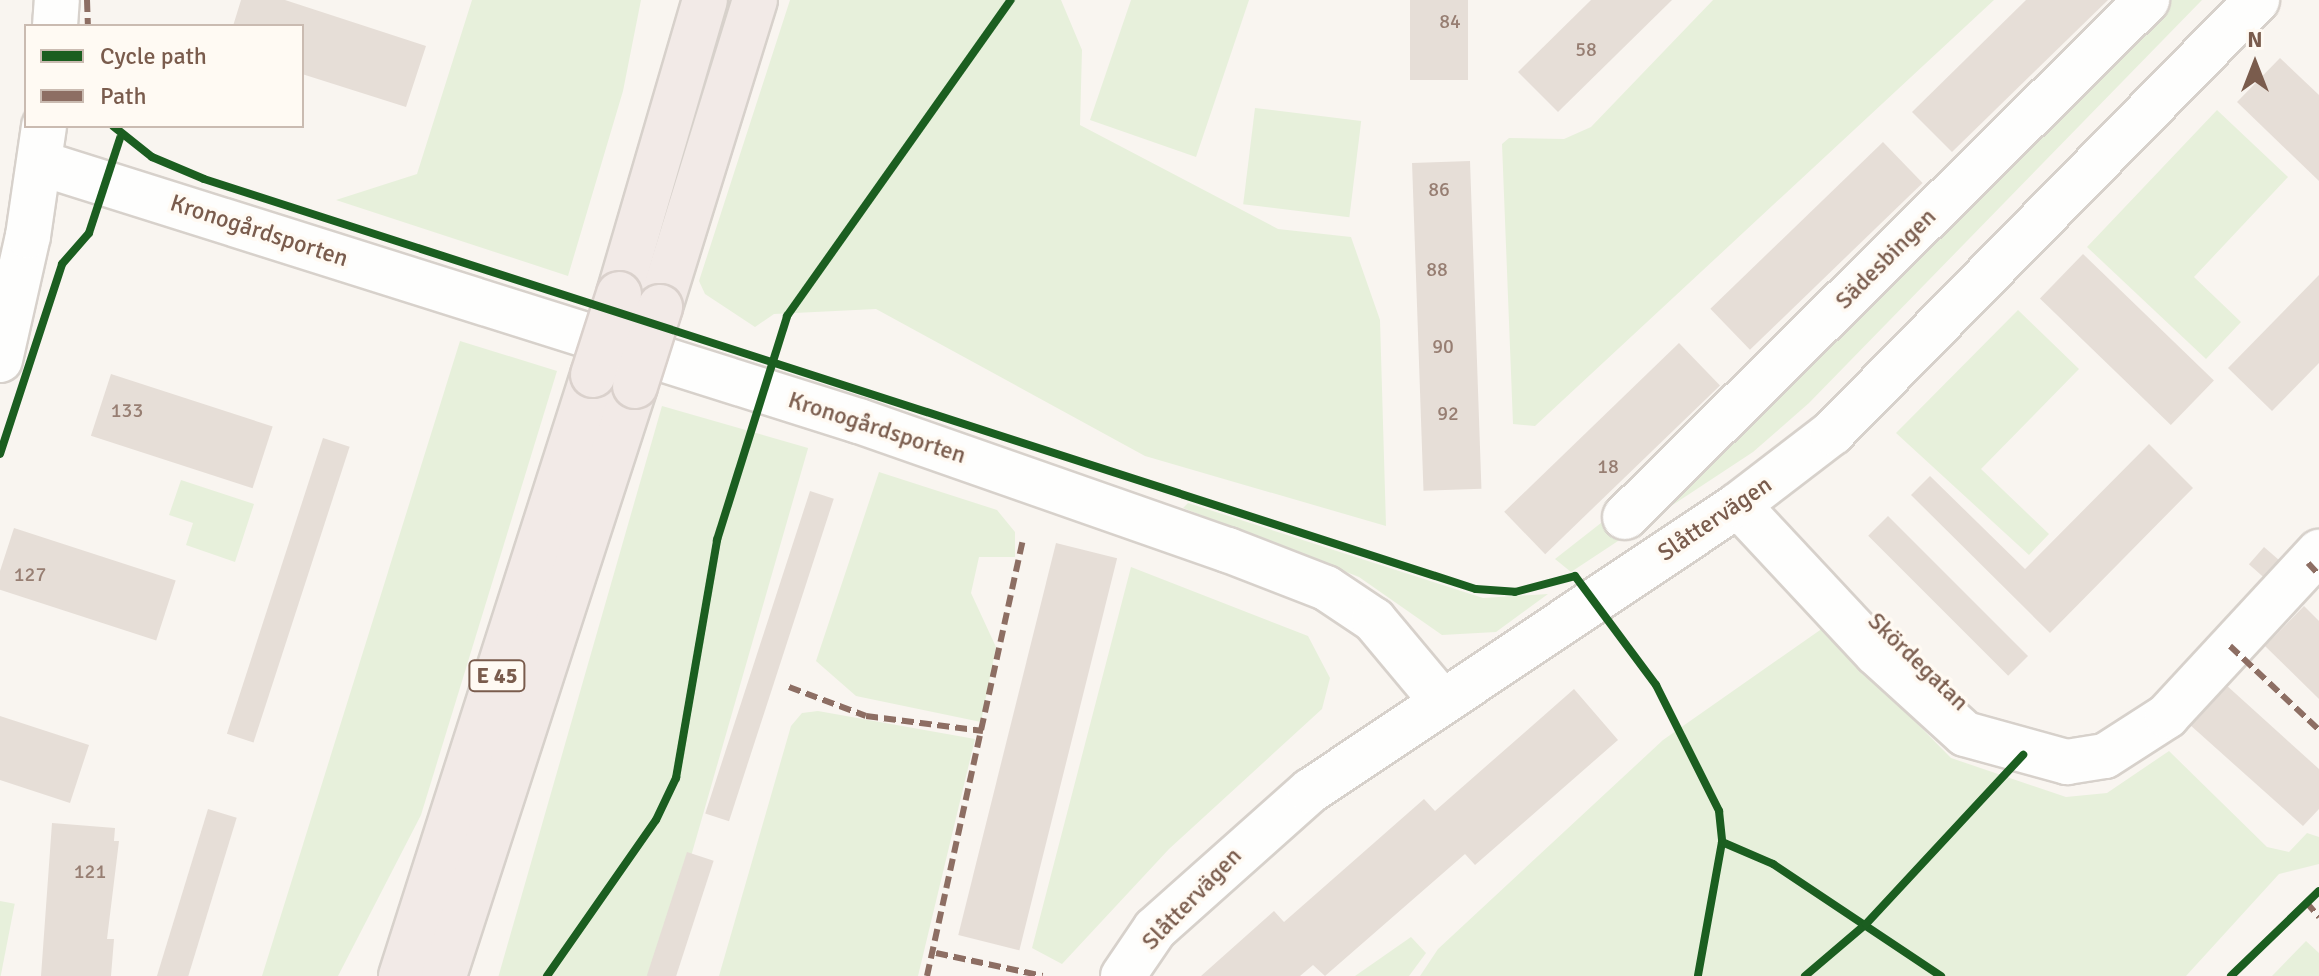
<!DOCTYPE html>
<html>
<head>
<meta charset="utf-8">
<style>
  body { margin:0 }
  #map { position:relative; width:2319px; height:976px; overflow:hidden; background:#f9f5f0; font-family:Signika,sans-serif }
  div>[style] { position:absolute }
  .green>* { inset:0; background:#e7f0db; transform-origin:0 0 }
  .building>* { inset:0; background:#e6ded7; transform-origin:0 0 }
  .roads { filter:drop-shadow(2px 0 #d7d1cb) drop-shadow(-2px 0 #d7d1cb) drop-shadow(0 2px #d7d1cb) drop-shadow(0 -2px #d7d1cb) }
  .minor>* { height:44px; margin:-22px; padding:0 22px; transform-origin:22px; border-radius:22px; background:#fefefd }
  .highway>* { height:44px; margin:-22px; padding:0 22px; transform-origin:22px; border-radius:22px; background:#f2eae7 }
  .bridges { filter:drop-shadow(2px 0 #dad1cc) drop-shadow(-2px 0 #dad1cc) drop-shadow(0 2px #dad1cc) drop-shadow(0 -2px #dad1cc) }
  .highway-bridge>* { height:44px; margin:-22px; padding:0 22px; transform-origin:22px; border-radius:22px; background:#f2eae7 }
  .quiet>* { height:6px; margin-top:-3px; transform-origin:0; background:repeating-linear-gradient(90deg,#8d6e63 0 12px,transparent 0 18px) }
  .cycleway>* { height:8px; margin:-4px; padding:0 4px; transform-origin:4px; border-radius:4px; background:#1b5e20 }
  span { translate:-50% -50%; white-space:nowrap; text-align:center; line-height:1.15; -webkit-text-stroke:7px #fffaf3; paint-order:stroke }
  .number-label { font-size:20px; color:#977e72 }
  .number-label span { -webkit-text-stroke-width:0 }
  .shield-label span { padding:2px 6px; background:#fffaf3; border:2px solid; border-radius:6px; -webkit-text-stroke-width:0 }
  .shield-label { font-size:22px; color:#7a5c4d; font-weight:700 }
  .street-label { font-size:24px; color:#7a5c4d }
  .legend { position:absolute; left:24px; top:24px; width:280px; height:104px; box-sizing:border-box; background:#fffaf3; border:2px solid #cabbb1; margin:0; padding:10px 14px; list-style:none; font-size:24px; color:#7a5c4d }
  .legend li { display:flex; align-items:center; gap:16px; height:40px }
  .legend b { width:40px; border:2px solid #cabbb1 }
  .north { position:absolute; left:2215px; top:24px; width:80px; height:80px; -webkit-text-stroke:6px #fffaf3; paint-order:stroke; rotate:0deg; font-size:22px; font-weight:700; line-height:32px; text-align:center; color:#7a5c4d }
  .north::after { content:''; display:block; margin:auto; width:28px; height:36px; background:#7a5c4d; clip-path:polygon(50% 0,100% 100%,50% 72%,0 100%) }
</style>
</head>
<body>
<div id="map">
  <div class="green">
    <div style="clip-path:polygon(472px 0,641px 0,623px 91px,568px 276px,336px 200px,417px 174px)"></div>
    <div style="clip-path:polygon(790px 0,1061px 0,1082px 50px,1080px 125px,1278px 229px,1351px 237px,1380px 320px,1386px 526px,1145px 456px,876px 309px,774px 314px,755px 327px,705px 294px,699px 281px)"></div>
    <div style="clip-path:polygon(1131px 0,1249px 0,1196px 157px,1090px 120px)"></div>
    <div style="clip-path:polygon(1713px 0,1994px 0,1535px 426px,1513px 424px,1502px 144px,1509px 138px,1564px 139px,1591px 127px)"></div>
    <div style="clip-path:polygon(2164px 0,2202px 0,1809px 403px,1753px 452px,1571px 572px,1555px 559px,1753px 404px)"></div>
    <div style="left:1255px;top:108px;width:107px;height:97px;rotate:7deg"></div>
    <div style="clip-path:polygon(2217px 110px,2288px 177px,2194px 277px,2241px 322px,2206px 359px,2087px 247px)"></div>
    <div style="clip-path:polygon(2018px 310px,2079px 369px,1981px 469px,2049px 534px,2029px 555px,1896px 433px)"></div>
    <div style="clip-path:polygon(460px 341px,557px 371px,421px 815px,338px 976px,262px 976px)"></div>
    <div style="left:662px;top:406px;width:152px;height:597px;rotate:16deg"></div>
    <div style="clip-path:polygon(879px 472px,997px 510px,1015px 532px,1015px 557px,979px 557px,971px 593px,996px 647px,981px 722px,856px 696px,816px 661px)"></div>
    <div style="clip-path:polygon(181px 480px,254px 504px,235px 562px,186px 545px,193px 523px,169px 515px)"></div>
    <div style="clip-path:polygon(1188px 503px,1483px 598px,1548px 594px,1496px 632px,1442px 635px,1359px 577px,1183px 508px)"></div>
    <div style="clip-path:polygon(1131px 567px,1308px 636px,1330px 678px,1322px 709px,1169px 849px,1062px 964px,1032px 948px)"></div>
    <div style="clip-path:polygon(1823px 628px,1951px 758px,2066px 797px,2107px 793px,2169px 751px,2267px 847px,2289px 852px,2307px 833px,2319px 837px,2319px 864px,2279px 874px,2186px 976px,1420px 976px,1438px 949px,1663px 740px)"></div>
    <div style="clip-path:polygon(818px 711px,975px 739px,918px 976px,719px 976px,791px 726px,802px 713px)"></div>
    <div style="left:0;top:901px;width:15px;height:75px;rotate:11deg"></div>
    <div style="clip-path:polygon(1411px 937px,1426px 953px,1409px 976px,1355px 976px)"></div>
    <div style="clip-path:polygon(2306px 941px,2319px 953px,2319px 976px,2272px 976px)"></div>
  </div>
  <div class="building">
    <div style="clip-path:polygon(241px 0,285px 0,426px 46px,406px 107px,302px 74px,302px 26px,233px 26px)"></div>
    <div style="left:1410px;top:0;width:58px;height:80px"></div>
    <div style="clip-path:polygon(1591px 0,1672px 0,1558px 112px,1518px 72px)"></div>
    <div style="clip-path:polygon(2026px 0,2108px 0,1952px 152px,1912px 112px)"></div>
    <div style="clip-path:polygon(2280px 58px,2319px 95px,2319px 181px,2237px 102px)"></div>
    <div style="left:1883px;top:142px;width:57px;height:240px;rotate:46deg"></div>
    <div style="left:1470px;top:161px;width:328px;height:58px;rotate:88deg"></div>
    <div style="left:2083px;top:254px;width:182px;height:62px;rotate:44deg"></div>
    <div style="clip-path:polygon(2319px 275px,2319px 363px,2272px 411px,2228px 368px)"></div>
    <div style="left:1679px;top:343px;width:59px;height:243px;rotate:46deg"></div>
    <div style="left:111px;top:374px;width:170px;height:65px;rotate:18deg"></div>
    <div style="left:323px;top:438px;width:28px;height:311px;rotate:18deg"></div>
    <div style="clip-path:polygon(2149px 444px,2193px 488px,2050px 633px,1911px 495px,1930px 476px,2025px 569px)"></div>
    <div style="left:810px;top:491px;width:25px;height:339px;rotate:18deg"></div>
    <div style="left:1888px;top:516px;width:198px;height:28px;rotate:45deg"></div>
    <div style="left:14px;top:528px;width:170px;height:63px;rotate:18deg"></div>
    <div style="left:1056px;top:543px;width:63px;height:404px;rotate:14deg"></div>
    <div style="left:2264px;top:547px;width:21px;height:23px;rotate:41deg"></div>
    <div style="clip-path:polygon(2304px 606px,2319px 621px,2319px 699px,2265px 646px)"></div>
    <div style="clip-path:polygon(2225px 684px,2319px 769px,2319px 809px,2303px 826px,2189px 724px)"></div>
    <div style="clip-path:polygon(1574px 689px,1618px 740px,1475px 865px,1465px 854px,1325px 976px,1313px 965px,1300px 976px,1201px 976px,1274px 911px,1284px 922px,1424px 799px,1435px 811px)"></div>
    <div style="clip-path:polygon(0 716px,89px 745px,70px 803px,0 780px)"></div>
    <div style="left:208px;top:809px;width:30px;height:176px;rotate:17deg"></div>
    <div style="clip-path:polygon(52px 823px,115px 828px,114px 841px,119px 841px,107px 939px,114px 939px,111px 976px,41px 976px)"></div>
    <div style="left:687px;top:852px;width:28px;height:130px;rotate:18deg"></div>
  </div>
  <div class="roads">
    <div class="minor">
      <div style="left:55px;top:26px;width:26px;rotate:-86deg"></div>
      <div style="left:40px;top:163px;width:859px;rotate:17.49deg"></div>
      <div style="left:859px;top:421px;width:391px;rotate:19.3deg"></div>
      <div style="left:1228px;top:550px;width:105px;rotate:21.2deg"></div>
      <div style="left:1326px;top:588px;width:58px;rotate:33.7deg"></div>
      <div style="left:1374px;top:620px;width:103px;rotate:50.1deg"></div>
      <div style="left:0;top:360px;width:127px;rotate:-77.3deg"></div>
      <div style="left:28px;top:236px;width:111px;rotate:-81.7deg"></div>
      <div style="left:1738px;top:505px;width:202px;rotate:47deg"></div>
      <div style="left:1876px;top:653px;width:120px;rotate:42.3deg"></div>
      <div style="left:1965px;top:734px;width:106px;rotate:15.4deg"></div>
      <div style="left:2067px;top:762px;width:38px;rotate:-9deg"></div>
      <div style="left:2105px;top:756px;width:74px;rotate:-32.8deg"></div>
      <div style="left:2167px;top:716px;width:224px;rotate:-47.2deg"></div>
      <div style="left:1625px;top:517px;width:735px;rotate:-44.72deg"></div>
      <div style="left:1123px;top:976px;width:57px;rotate:-55.8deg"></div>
      <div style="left:1155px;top:929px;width:208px;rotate:-41.7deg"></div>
      <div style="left:1310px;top:791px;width:515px;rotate:-33.75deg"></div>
      <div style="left:1738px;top:505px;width:118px;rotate:-37.5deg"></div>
      <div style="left:1832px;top:433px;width:607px;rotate:-45.53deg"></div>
    </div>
    <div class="highway">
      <div style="left:619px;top:294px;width:306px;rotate:-73.7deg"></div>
      <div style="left:660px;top:307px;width:321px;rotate:-72.8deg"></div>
      <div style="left:401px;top:976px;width:631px;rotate:-72.28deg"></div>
      <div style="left:444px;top:976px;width:620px;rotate:-72.06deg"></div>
    </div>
  </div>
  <div class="bridges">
    <div class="highway-bridge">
      <div style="left:593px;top:375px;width:85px;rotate:-72.2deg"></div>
      <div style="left:635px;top:386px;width:83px;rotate:-72.4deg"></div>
    </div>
  </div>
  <div class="quiet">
    <div style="left:87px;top:0;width:26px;rotate:88deg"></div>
    <div style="left:2308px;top:563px;width:16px;rotate:47deg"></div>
    <div style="left:2230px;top:646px;width:122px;rotate:43.3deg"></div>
    <div style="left:789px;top:687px;width:82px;rotate:20.6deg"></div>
    <div style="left:866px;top:716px;width:118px;rotate:7.3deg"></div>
    <div style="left:2306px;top:902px;width:20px;rotate:49deg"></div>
    <div style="left:936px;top:953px;width:109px;rotate:12.1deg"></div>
    <div style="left:927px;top:976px;width:447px;rotate:-77.6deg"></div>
  </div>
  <div class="cycleway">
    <div style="left:113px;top:126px;width:50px;rotate:38.5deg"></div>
    <div style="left:152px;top:157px;width:56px;rotate:22.9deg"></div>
    <div style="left:204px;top:179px;width:1336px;rotate:17.87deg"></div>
    <div style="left:1476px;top:589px;width:39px;rotate:4deg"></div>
    <div style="left:1515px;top:592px;width:62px;rotate:-14.9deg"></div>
    <div style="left:1575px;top:576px;width:136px;rotate:53.4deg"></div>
    <div style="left:1656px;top:685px;width:141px;rotate:63.4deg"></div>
    <div style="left:1719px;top:811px;width:31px;rotate:84deg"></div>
    <div style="left:1722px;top:842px;width:136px;rotate:100.2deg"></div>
    <div style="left:0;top:454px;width:200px;rotate:-71.9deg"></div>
    <div style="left:62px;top:264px;width:41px;rotate:-48.9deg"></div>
    <div style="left:89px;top:233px;width:100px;rotate:-71.9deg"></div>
    <div style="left:1722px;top:842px;width:56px;rotate:23.3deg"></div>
    <div style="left:1773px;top:864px;width:202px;rotate:33.7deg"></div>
    <div style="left:547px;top:976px;width:190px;rotate:-55.1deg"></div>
    <div style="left:656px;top:820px;width:47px;rotate:-64.5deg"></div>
    <div style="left:676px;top:778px;width:242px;rotate:-80.2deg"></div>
    <div style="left:717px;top:540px;width:235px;rotate:-72.6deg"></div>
    <div style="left:787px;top:316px;width:387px;rotate:-54.7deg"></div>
    <div style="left:1805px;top:976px;width:80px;rotate:-40.4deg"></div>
    <div style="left:1866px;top:924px;width:231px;rotate:-47.1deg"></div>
    <div style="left:2231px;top:976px;width:122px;rotate:-44deg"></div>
  </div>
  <div class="number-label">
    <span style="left:1450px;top:21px">84</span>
    <span style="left:1586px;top:49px">58</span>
    <span style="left:1439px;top:189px">86</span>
    <span style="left:1437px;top:269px">88</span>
    <span style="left:1443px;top:346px">90</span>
    <span style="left:127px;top:410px">133</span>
    <span style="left:1448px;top:413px">92</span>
    <span style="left:1608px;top:466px">18</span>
    <span style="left:30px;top:574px">127</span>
    <span style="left:90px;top:871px">121</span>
  </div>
  <div class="shield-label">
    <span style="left:497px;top:676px">E 45</span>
  </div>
  <div class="street-label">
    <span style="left:259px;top:231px;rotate:18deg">Kronogårdsporten</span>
    <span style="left:1886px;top:259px;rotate:-45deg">Sädesbingen</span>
    <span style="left:877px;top:428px;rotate:18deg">Kronogårdsporten</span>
    <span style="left:1715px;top:519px;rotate:-34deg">Slåttervägen</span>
    <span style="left:1918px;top:662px;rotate:44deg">Skördegatan</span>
    <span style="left:1192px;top:899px;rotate:-46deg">Slåttervägen</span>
  </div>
  <ul class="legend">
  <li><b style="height:10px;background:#1b5e20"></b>Cycle path</li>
  <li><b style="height:10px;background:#8d6e63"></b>Path</li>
  </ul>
  <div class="north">N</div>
</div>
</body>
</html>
